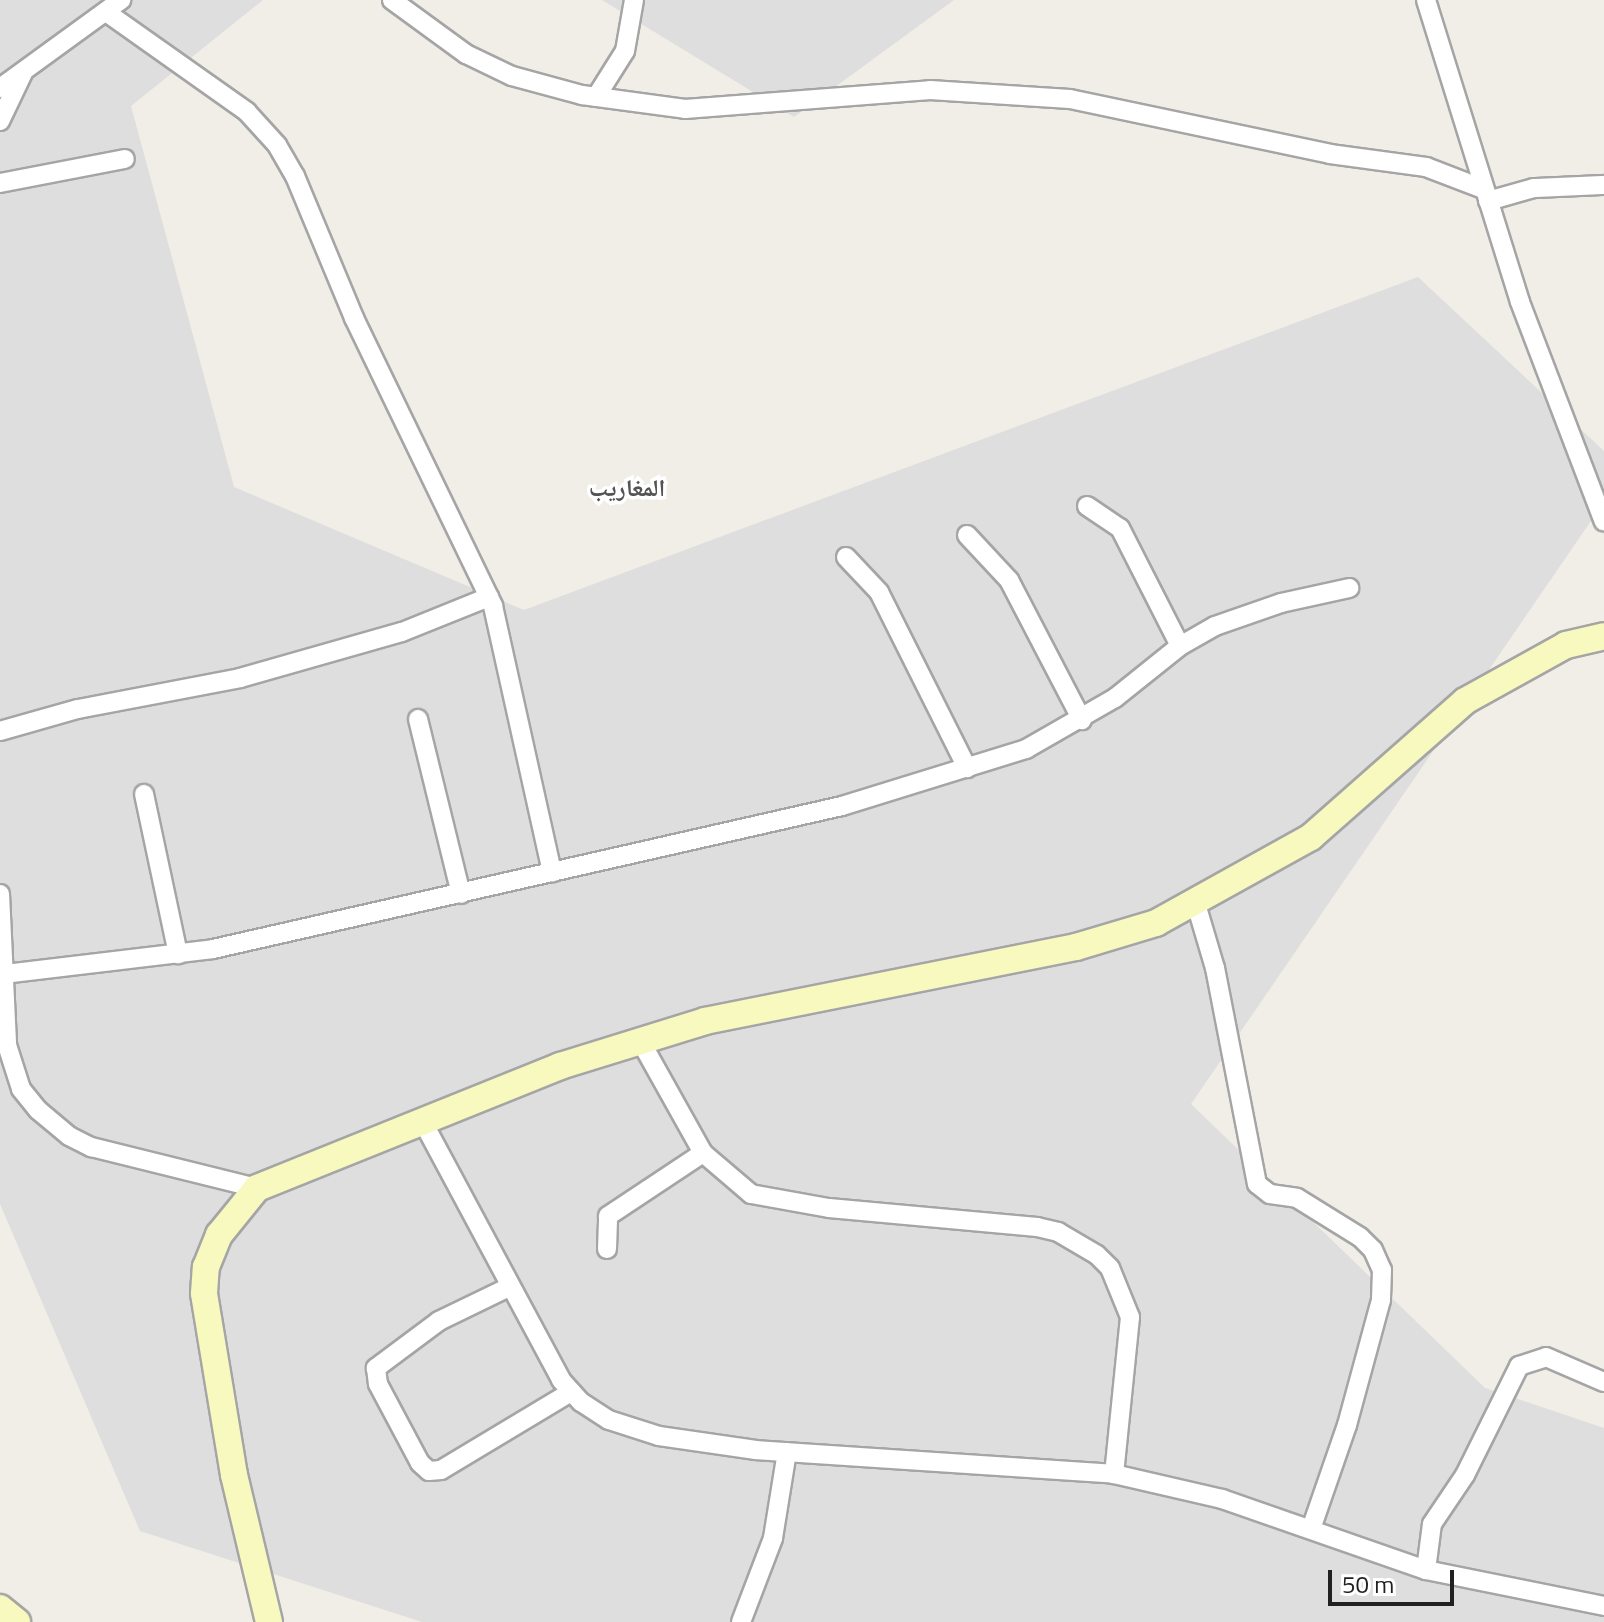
<!DOCTYPE html>
<html>
<head>
<meta charset="utf-8">
<style>
  body { margin:0 }
  #map { position:relative; width:1604px; height:1622px; overflow:hidden; background:#f1ede7; font-family:"Titillium Web","Noto Naskh Arabic",sans-serif }
  div>[style] { position:absolute }
  .residential>* { inset:0; background:#dfdede }
  .roads { filter:drop-shadow(2px 0 #a5a5a5) drop-shadow(-2px 0 #a5a5a5) drop-shadow(0 2px #a5a5a5) drop-shadow(0 -2px #a5a5a5) }
  .street>* { height:18px; margin:-9px; padding:0 9px; transform-origin:9px; border-radius:9px; background:#fff }
  .secondary>* { height:26px; margin:-13px; padding:0 13px; transform-origin:13px; border-radius:13px; background:#f8f9be }
  span { translate:-50% -50%; white-space:nowrap; text-align:center; line-height:1.15; -webkit-text-stroke:7px #fff; paint-order:stroke }
  .neighbourhood-label { font-size:24px; color:#545454; font-weight:700 }
  .scale { position:absolute; left:1328px; top:1570px; width:126px; height:36px; box-sizing:border-box; border:4px solid #212121; border-top:0; padding-left:10px; font-size:24px; line-height:28px; white-space:nowrap; color:#212121; -webkit-text-stroke:6px #fff; paint-order:stroke }
</style>
</head>
<body>
<div id="map">
  <div class="residential">
    <div style="clip-path:polygon(0 0,263px 0,131px 106px,234px 487px,524px 610px,1418px 277px,1604px 451px,1604px 502px,1191px 1104px,1485px 1388px,1604px 1428px,1604px 1622px,422px 1622px,140px 1531px,0 1204px)"></div>
    <div style="clip-path:polygon(602px 0,954px 0,794px 117px)"></div>
  </div>
  <div class="roads">
    <div class="street">
      <div style="left:392px;top:0;width:92px;rotate:36.1deg"></div>
      <div style="left:466px;top:54px;width:51px;rotate:25.6deg"></div>
      <div style="left:512px;top:76px;width:73px;rotate:15.2deg"></div>
      <div style="left:582px;top:95px;width:104px;rotate:7.7deg"></div>
      <div style="left:685px;top:109px;width:246px;rotate:-4.4deg"></div>
      <div style="left:930px;top:90px;width:140px;rotate:3.7deg"></div>
      <div style="left:1070px;top:99px;width:266px;rotate:11.9deg"></div>
      <div style="left:1330px;top:154px;width:97px;rotate:7.7deg"></div>
      <div style="left:1426px;top:167px;width:61px;rotate:21.1deg"></div>
      <div style="left:1426px;top:0;width:316px;rotate:72.7deg"></div>
      <div style="left:1520px;top:302px;width:235px;rotate:69.1deg"></div>
      <div style="left:106px;top:12px;width:173px;rotate:35.3deg"></div>
      <div style="left:247px;top:112px;width:45px;rotate:47.7deg"></div>
      <div style="left:277px;top:145px;width:36px;rotate:60deg"></div>
      <div style="left:295px;top:176px;width:154px;rotate:67.4deg"></div>
      <div style="left:354px;top:318px;width:320px;rotate:64.2deg"></div>
      <div style="left:493px;top:606px;width:273px;rotate:77.5deg"></div>
      <div style="left:0;top:88px;width:150px;rotate:-36deg"></div>
      <div style="left:596px;top:97px;width:54px;rotate:-57.8deg"></div>
      <div style="left:625px;top:51px;width:52px;rotate:-80deg"></div>
      <div style="left:0;top:121px;width:53px;rotate:-64.4deg"></div>
      <div style="left:0;top:183px;width:127px;rotate:-10.9deg"></div>
      <div style="left:1488px;top:201px;width:48px;rotate:-15.8deg"></div>
      <div style="left:1534px;top:188px;width:70px;rotate:-2.5deg"></div>
      <div style="left:1087px;top:506px;width:40px;rotate:34deg"></div>
      <div style="left:1120px;top:528px;width:132px;rotate:63deg"></div>
      <div style="left:967px;top:535px;width:62px;rotate:47deg"></div>
      <div style="left:1009px;top:580px;width:158px;rotate:62.5deg"></div>
      <div style="left:846px;top:557px;width:48px;rotate:46.7deg"></div>
      <div style="left:879px;top:592px;width:197px;rotate:63.4deg"></div>
      <div style="left:418px;top:719px;width:180px;rotate:76.2deg"></div>
      <div style="left:0;top:731px;width:81px;rotate:-15.8deg"></div>
      <div style="left:78px;top:709px;width:165px;rotate:-10.8deg"></div>
      <div style="left:240px;top:678px;width:168px;rotate:-15.9deg"></div>
      <div style="left:402px;top:632px;width:94px;rotate:-21.9deg"></div>
      <div style="left:144px;top:794px;width:164px;rotate:78deg"></div>
      <div style="left:0;top:894px;width:151px;rotate:87.3deg"></div>
      <div style="left:7px;top:1045px;width:46px;rotate:72.3deg"></div>
      <div style="left:21px;top:1089px;width:27px;rotate:51deg"></div>
      <div style="left:38px;top:1110px;width:40px;rotate:40deg"></div>
      <div style="left:69px;top:1136px;width:25px;rotate:27deg"></div>
      <div style="left:91px;top:1147px;width:171px;rotate:13.9deg"></div>
      <div style="left:1196px;top:904px;width:67px;rotate:73.5deg"></div>
      <div style="left:1215px;top:968px;width:220px;rotate:79deg"></div>
      <div style="left:1257px;top:1184px;width:16px;rotate:38deg"></div>
      <div style="left:1270px;top:1194px;width:27px;rotate:8deg"></div>
      <div style="left:1297px;top:1198px;width:74px;rotate:31.8deg"></div>
      <div style="left:1360px;top:1237px;width:18px;rotate:45deg"></div>
      <div style="left:1373px;top:1250px;width:22px;rotate:66deg"></div>
      <div style="left:1382px;top:1270px;width:30px;rotate:92deg"></div>
      <div style="left:1381px;top:1300px;width:130px;rotate:105.2deg"></div>
      <div style="left:1347px;top:1425px;width:110px;rotate:109.1deg"></div>
      <div style="left:4px;top:974px;width:210px;rotate:-6.8deg"></div>
      <div style="left:213px;top:949px;width:645px;rotate:-12.81deg"></div>
      <div style="left:842px;top:806px;width:193px;rotate:-17.2deg"></div>
      <div style="left:1026px;top:749px;width:103px;rotate:-29.8deg"></div>
      <div style="left:1115px;top:698px;width:83px;rotate:-38.7deg"></div>
      <div style="left:1180px;top:646px;width:40px;rotate:-29.7deg"></div>
      <div style="left:1215px;top:626px;width:70px;rotate:-19.2deg"></div>
      <div style="left:1281px;top:603px;width:70px;rotate:-12.4deg"></div>
      <div style="left:641px;top:1042px;width:127px;rotate:60.8deg"></div>
      <div style="left:703px;top:1153px;width:63px;rotate:40.5deg"></div>
      <div style="left:751px;top:1194px;width:79px;rotate:10.2deg"></div>
      <div style="left:829px;top:1208px;width:209px;rotate:5.2deg"></div>
      <div style="left:1037px;top:1227px;width:22px;rotate:13deg"></div>
      <div style="left:1058px;top:1232px;width:45px;rotate:30.5deg"></div>
      <div style="left:1097px;top:1255px;width:18px;rotate:45deg"></div>
      <div style="left:1110px;top:1268px;width:53px;rotate:67.8deg"></div>
      <div style="left:1130px;top:1317px;width:158px;rotate:95.8deg"></div>
      <div style="left:424px;top:1124px;width:290px;rotate:61.8deg"></div>
      <div style="left:561px;top:1380px;width:30px;rotate:48deg"></div>
      <div style="left:581px;top:1402px;width:33px;rotate:33deg"></div>
      <div style="left:609px;top:1420px;width:52px;rotate:17.7deg"></div>
      <div style="left:659px;top:1436px;width:98px;rotate:8.2deg"></div>
      <div style="left:756px;top:1450px;width:359px;rotate:3.8deg"></div>
      <div style="left:1114px;top:1474px;width:111px;rotate:13deg"></div>
      <div style="left:1222px;top:1499px;width:216px;rotate:19.2deg"></div>
      <div style="left:1426px;top:1570px;width:182px;rotate:11.4deg"></div>
      <div style="left:607px;top:1249px;width:33px;rotate:-88deg"></div>
      <div style="left:608px;top:1216px;width:114px;rotate:-33.6deg"></div>
      <div style="left:507px;top:1288px;width:76px;rotate:154.1deg"></div>
      <div style="left:439px;top:1321px;width:79px;rotate:143.3deg"></div>
      <div style="left:376px;top:1368px;width:16px;rotate:83deg"></div>
      <div style="left:378px;top:1384px;width:89px;rotate:62deg"></div>
      <div style="left:420px;top:1463px;width:12px;rotate:42deg"></div>
      <div style="left:429px;top:1471px;width:12px;rotate:-5deg"></div>
      <div style="left:441px;top:1470px;width:152px;rotate:-31deg"></div>
      <div style="left:1426px;top:1570px;width:46px;rotate:-82.6deg"></div>
      <div style="left:1432px;top:1524px;width:59px;rotate:-56deg"></div>
      <div style="left:1465px;top:1475px;width:122px;rotate:-63.6deg"></div>
      <div style="left:1519px;top:1366px;width:28px;rotate:-18deg"></div>
      <div style="left:1546px;top:1357px;width:63px;rotate:23.3deg"></div>
      <div style="left:741px;top:1622px;width:90px;rotate:-69.1deg"></div>
      <div style="left:773px;top:1538px;width:87px;rotate:-80.8deg"></div>
    </div>
    <div class="secondary">
      <div style="left:0;top:1608px;width:22px;rotate:39deg"></div>
      <div style="left:269px;top:1622px;width:151px;rotate:-103.4deg"></div>
      <div style="left:234px;top:1475px;width:184px;rotate:-99.4deg"></div>
      <div style="left:204px;top:1293px;width:26px;rotate:-86deg"></div>
      <div style="left:206px;top:1267px;width:35px;rotate:-68deg"></div>
      <div style="left:219px;top:1235px;width:60px;rotate:-51deg"></div>
      <div style="left:257px;top:1188px;width:327px;rotate:-21.9deg"></div>
      <div style="left:560px;top:1066px;width:152px;rotate:-17.2deg"></div>
      <div style="left:705px;top:1021px;width:378px;rotate:-11.3deg"></div>
      <div style="left:1076px;top:947px;width:84px;rotate:-16.7deg"></div>
      <div style="left:1156px;top:923px;width:177px;rotate:-29deg"></div>
      <div style="left:1311px;top:837px;width:205px;rotate:-41.4deg"></div>
      <div style="left:1465px;top:701px;width:115px;rotate:-29deg"></div>
      <div style="left:1566px;top:645px;width:39px;rotate:-13deg"></div>
    </div>
  </div>
  <div class="neighbourhood-label">
    <span style="left:627px;top:488px">المغاريب</span>
  </div>
  <div class="scale">50 m</div>
</div>
</body>
</html>
